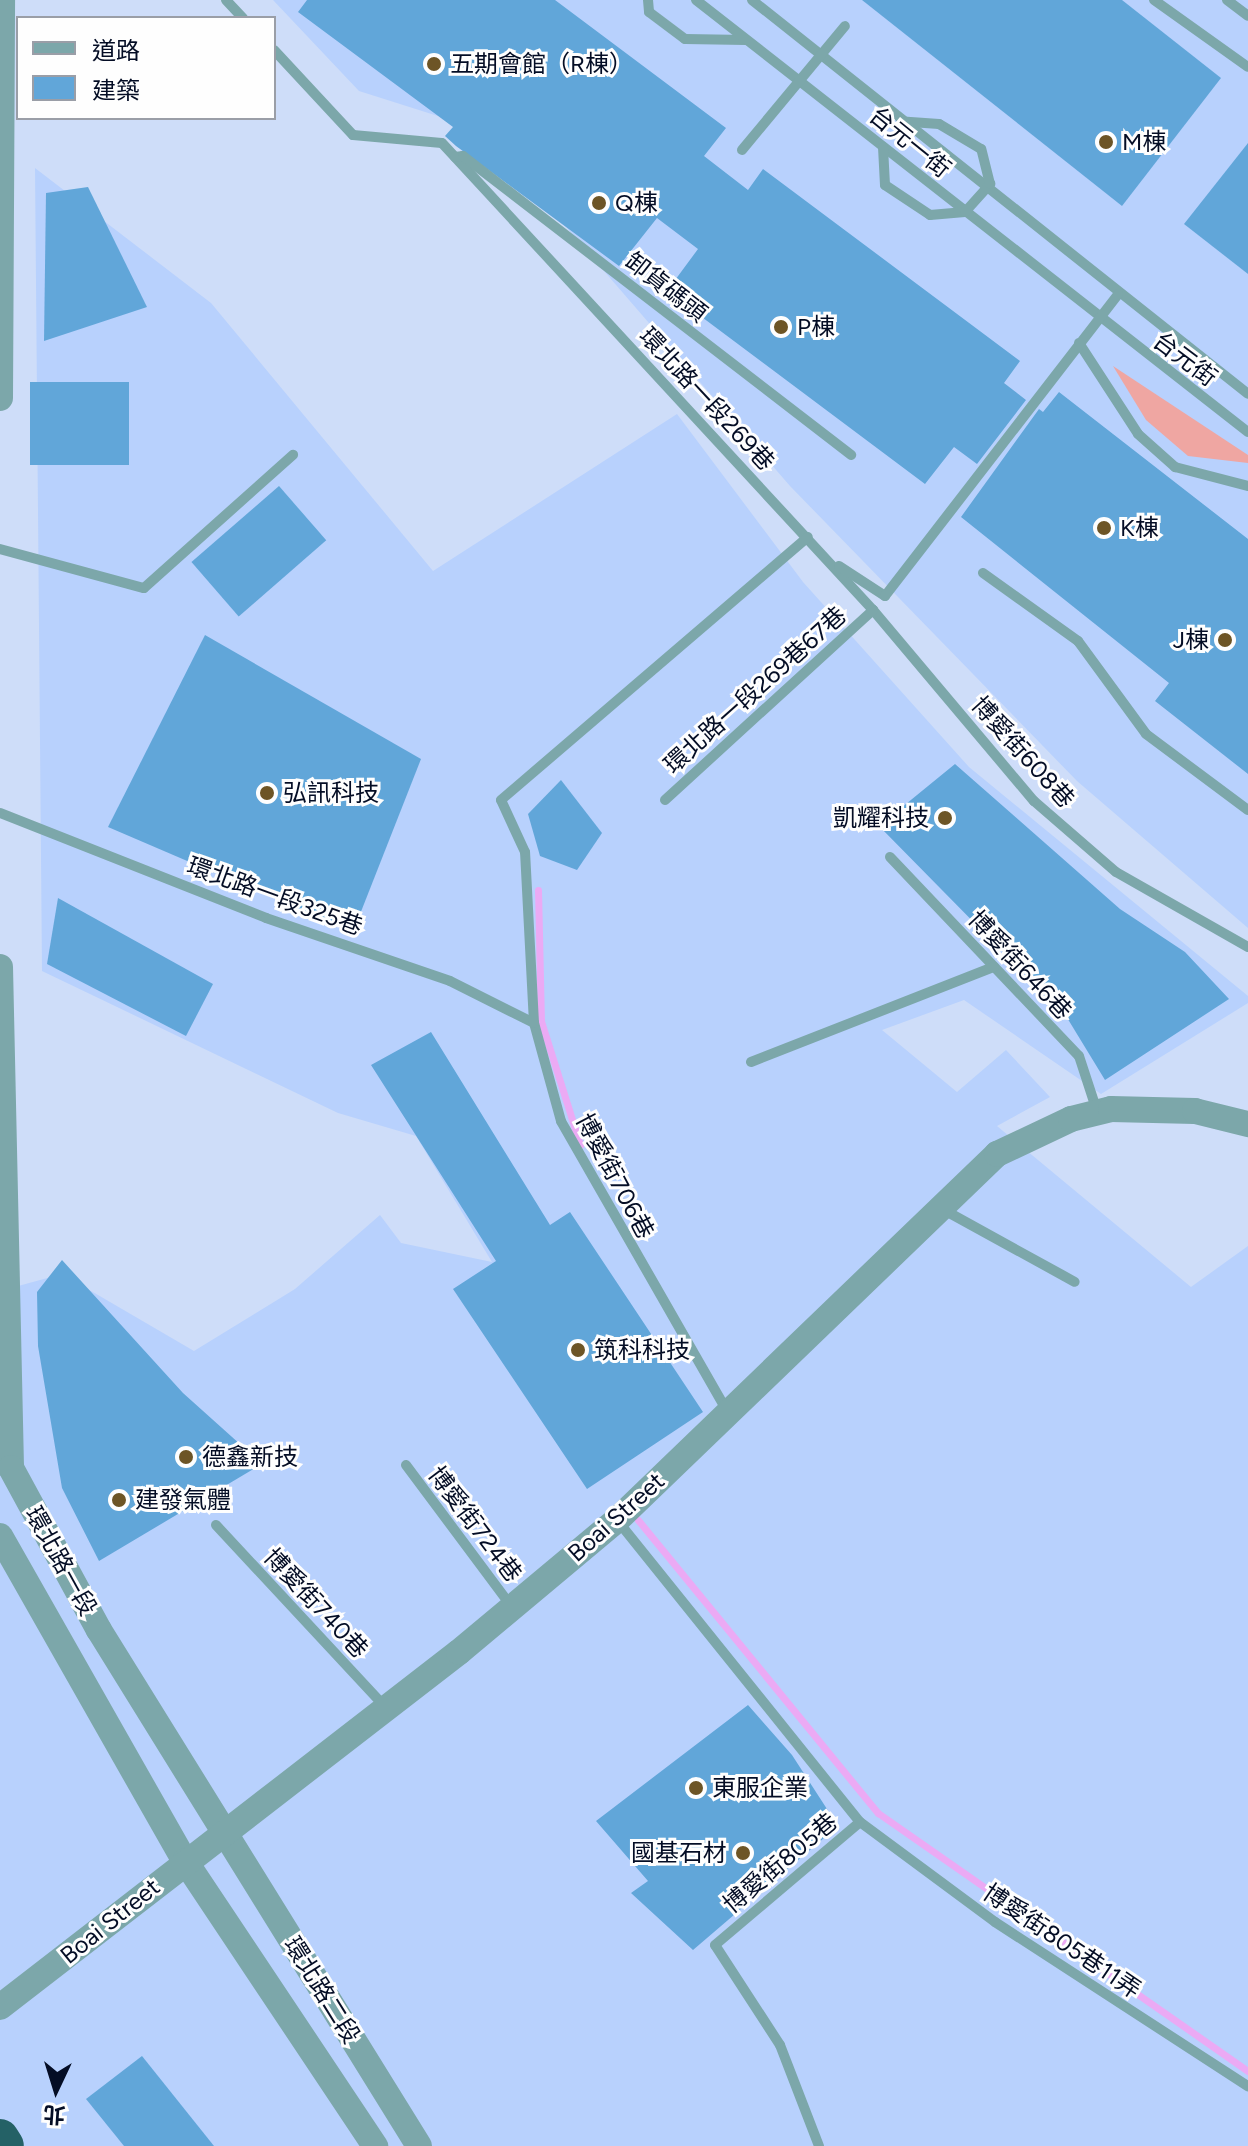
<!DOCTYPE html>
<html>
<head>
<meta charset="utf-8">
<style>
  body { margin:0 }
  #map { position:relative; width:1248px; height:2146px; overflow:hidden; background:#ceddf9; font-family:Figtree,"Noto Sans TC",sans-serif }
  div>[style] { position:absolute }
  .built>* { inset:0; background:#b8d1fd }
  .green>* { inset:0; background:#efa6a2 }
  .stream>* { height:7px; margin:-3.5px; padding:0 3.5px; transform-origin:3.5px; border-radius:3.5px; background:#ebaaf4 }
  .building>* { inset:0; background:#61a6d9; transform-origin:0 0 }
  .service>* { height:10px; margin:-5px; padding:0 5px; transform-origin:5px; border-radius:5px; background:#7ca7aa }
  .tertiary>* { height:26px; margin:-13px; padding:0 13px; transform-origin:13px; border-radius:13px; background:#7ca7aa }
  .motorway>* { height:38px; margin:-19px; padding:0 19px; transform-origin:19px; border-radius:19px; background:#246166 }
  .dots>* { width:22px; height:22px; translate:-50% -50%; box-sizing:border-box; border:4px solid #fefefe; border-radius:50% }
  span { translate:-50% -50%; white-space:nowrap; text-align:center; line-height:1.15; -webkit-text-stroke:6px #fefefe; paint-order:stroke }
  .poi-label { font-size:24px; color:#040d25 }
  .left { translate:0 -50%; text-align:left }
  .right { translate:-100% -50%; text-align:right }
  .street-label { font-size:24px; color:#040d25 }
  .legend { position:absolute; left:16px; top:16px; width:260px; height:104px; box-sizing:border-box; background:#fefefe; border:2px solid #9a9ea7; margin:0; padding:10px 14px; list-style:none; font-size:24px; color:#040d25 }
  .legend li { display:flex; align-items:center; gap:16px; height:40px }
  .legend b { width:40px; border:2px solid #9a9ea7 }
  .north { position:absolute; left:16px; top:2050px; width:80px; height:80px; -webkit-text-stroke:6px #fefefe; paint-order:stroke; rotate:184deg; font-size:22px; font-weight:700; line-height:32px; text-align:center; color:#040d25 }
  .north::after { content:''; display:block; margin:auto; width:28px; height:36px; background:#040d25; clip-path:polygon(50% 0,100% 100%,50% 72%,0 100%) }
</style>
</head>
<body>
<div id="map">
  <div class="built">
    <div style="clip-path:polygon(273px 0,1248px 0,1248px 928px,1077px 781px,790px 486px,482px 130px,359px 91px)"></div>
    <div style="clip-path:polygon(35px 168px,211px 303px,433px 571px,677px 414px,803px 582px,969px 767px,1248px 996px,1248px 1003px,1101px 1094px,964px 1000px,882px 1030px,957px 1092px,1006px 1050px,1050px 1097px,997px 1126px,1191px 1287px,1248px 1246px,1248px 2146px,0 2146px,0 1291px,62px 1274px,194px 1351px,295px 1289px,380px 1215px,401px 1243px,492px 1262px,416px 1136px,338px 1113px,42px 971px)"></div>
  </div>
  <div class="green">
    <div style="clip-path:polygon(1113px 366px,1248px 455px,1248px 463px,1188px 456px,1146px 420px)"></div>
  </div>
  <div class="stream">
    <div style="left:538px;top:890px;width:131px;rotate:88.7deg"></div>
    <div style="left:541px;top:1021px;width:130px;rotate:72.5deg"></div>
    <div style="left:638px;top:1520px;width:379px;rotate:50.7deg"></div>
    <div style="left:878px;top:1813px;width:451px;rotate:34.9deg"></div>
  </div>
  <div class="building">
    <div style="clip-path:polygon(307px 0,555px 0,726px 128px,704px 156px,748px 190px,763px 169px,1020px 361px,1004px 383px,1026px 400px,977px 464px,954px 447px,925px 484px,667px 291px,698px 249px,657px 218px,619px 266px,456px 146px,445px 136px,453px 127px,298px 12px)"></div>
    <div style="clip-path:polygon(862px 0,1122px 0,1221px 78px,1122px 206px)"></div>
    <div style="clip-path:polygon(1248px 143px,1248px 274px,1184px 224px)"></div>
    <div style="clip-path:polygon(88px 187px,147px 307px,44px 341px,46px 193px)"></div>
    <div style="left:30px;top:382px;width:99px;height:83px"></div>
    <div style="clip-path:polygon(1059px 392px,1248px 539px,1248px 774px,1155px 701px,1169px 683px,961px 517px,1039px 409px,1043px 412px)"></div>
    <div style="left:279px;top:486px;width:72px;height:116px;rotate:49deg"></div>
    <div style="clip-path:polygon(205px 635px,421px 759px,353px 932px,108px 827px)"></div>
    <div style="clip-path:polygon(955px 764px,1120px 909px,1185px 952px,1229px 999px,1105px 1080px,1066px 1016px,879px 826px)"></div>
    <div style="clip-path:polygon(561px 780px,602px 833px,577px 870px,540px 856px,528px 814px)"></div>
    <div style="clip-path:polygon(58px 898px,213px 984px,186px 1036px,47px 964px)"></div>
    <div style="clip-path:polygon(431px 1032px,550px 1225px,570px 1212px,703px 1412px,587px 1489px,453px 1289px,496px 1261px,371px 1065px)"></div>
    <div style="clip-path:polygon(62px 1260px,183px 1393px,262px 1464px,99px 1561px,62px 1488px,38px 1346px,37px 1292px)"></div>
    <div style="clip-path:polygon(748px 1705px,792px 1755px,838px 1826px,693px 1950px,631px 1893px,648px 1881px,596px 1821px)"></div>
    <div style="clip-path:polygon(142px 2056px,214px 2146px,124px 2146px,86px 2099px)"></div>
  </div>
  <div class="service">
    <div style="left:226px;top:0;width:25px;rotate:47deg"></div>
    <div style="left:648px;top:0;width:12px;rotate:85deg"></div>
    <div style="left:649px;top:12px;width:45px;rotate:36.9deg"></div>
    <div style="left:685px;top:39px;width:61px;rotate:0.9deg"></div>
    <div style="left:696px;top:0;width:701px;rotate:38.05deg"></div>
    <div style="left:752px;top:0;width:633px;rotate:38.46deg"></div>
    <div style="left:1154px;top:0;width:115px;rotate:35.5deg"></div>
    <div style="left:1227px;top:0;width:26px;rotate:37deg"></div>
    <div style="left:274px;top:50px;width:116px;rotate:47.1deg"></div>
    <div style="left:353px;top:135px;width:89px;rotate:5.1deg"></div>
    <div style="left:442px;top:143px;width:635px;rotate:47.3deg"></div>
    <div style="left:873px;top:610px;width:250px;rotate:49.9deg"></div>
    <div style="left:1034px;top:801px;width:108px;rotate:40.9deg"></div>
    <div style="left:1116px;top:872px;width:152px;rotate:29.6deg"></div>
    <div style="left:883px;top:147px;width:38px;rotate:87deg"></div>
    <div style="left:885px;top:185px;width:54px;rotate:33.7deg"></div>
    <div style="left:930px;top:215px;width:35px;rotate:-5deg"></div>
    <div style="left:965px;top:212px;width:38px;rotate:-48deg"></div>
    <div style="left:990px;top:184px;width:36px;rotate:-104deg"></div>
    <div style="left:981px;top:149px;width:49px;rotate:-149.2deg"></div>
    <div style="left:939px;top:124px;width:32px;rotate:-176deg"></div>
    <div style="left:742px;top:150px;width:161px;rotate:-50.3deg"></div>
    <div style="left:455px;top:157px;width:8px;rotate:-7deg"></div>
    <div style="left:463px;top:156px;width:490px;rotate:37.6deg"></div>
    <div style="left:1079px;top:343px;width:108px;rotate:57deg"></div>
    <div style="left:1138px;top:434px;width:50px;rotate:41.7deg"></div>
    <div style="left:1175px;top:467px;width:75px;rotate:14.6deg"></div>
    <div style="left:0;top:549px;width:149px;rotate:15.2deg"></div>
    <div style="left:144px;top:588px;width:200px;rotate:-41.8deg"></div>
    <div style="left:839px;top:566px;width:55px;rotate:33.1deg"></div>
    <div style="left:885px;top:596px;width:381px;rotate:-52.3deg"></div>
    <div style="left:983px;top:573px;width:117px;rotate:35.6deg"></div>
    <div style="left:1078px;top:641px;width:115px;rotate:53.8deg"></div>
    <div style="left:1146px;top:734px;width:127px;rotate:36.7deg"></div>
    <div style="left:665px;top:800px;width:282px;rotate:-42.4deg"></div>
    <div style="left:0;top:813px;width:286px;rotate:21.5deg"></div>
    <div style="left:266px;top:918px;width:194px;rotate:18.9deg"></div>
    <div style="left:450px;top:981px;width:94px;rotate:26.6deg"></div>
    <div style="left:890px;top:857px;width:274px;rotate:46.5deg"></div>
    <div style="left:1079px;top:1056px;width:58px;rotate:71.9deg"></div>
    <div style="left:751px;top:1062px;width:261px;rotate:-21.4deg"></div>
    <div style="left:944px;top:1210px;width:149px;rotate:28.8deg"></div>
    <div style="left:727px;top:1411px;width:334px;rotate:-119.8deg"></div>
    <div style="left:561px;top:1121px;width:102px;rotate:-105.4deg"></div>
    <div style="left:534px;top:1023px;width:171px;rotate:-93deg"></div>
    <div style="left:525px;top:852px;width:57px;rotate:-114.8deg"></div>
    <div style="left:501px;top:800px;width:404px;rotate:-40.6deg"></div>
    <div style="left:406px;top:1465px;width:176px;rotate:53.3deg"></div>
    <div style="left:617px;top:1520px;width:388px;rotate:51.2deg"></div>
    <div style="left:860px;top:1822px;width:168px;rotate:36.5deg"></div>
    <div style="left:995px;top:1922px;width:302px;rotate:33deg"></div>
    <div style="left:216px;top:1525px;width:248px;rotate:47.1deg"></div>
    <div style="left:819px;top:2146px;width:108px;rotate:-111.1deg"></div>
    <div style="left:780px;top:2045px;width:119px;rotate:-123deg"></div>
    <div style="left:715px;top:1945px;width:190px;rotate:-40.3deg"></div>
  </div>
  <div class="tertiary">
    <div style="left:0;top:398px;width:398px;rotate:-89.7deg"></div>
    <div style="left:0;top:967px;width:501px;rotate:88.74deg"></div>
    <div style="left:11px;top:1468px;width:184px;rotate:61.5deg"></div>
    <div style="left:99px;top:1630px;width:607px;rotate:58.19deg"></div>
    <div style="left:0;top:1536px;width:374px;rotate:60.4deg"></div>
    <div style="left:185px;top:1861px;width:343px;rotate:56.3deg"></div>
    <div style="left:0;top:2007px;width:580px;rotate:-37.72deg"></div>
    <div style="left:459px;top:1652px;width:206px;rotate:-39.9deg"></div>
    <div style="left:617px;top:1520px;width:528px;rotate:-43.92deg"></div>
    <div style="left:997px;top:1154px;width:82px;rotate:-25.3deg"></div>
    <div style="left:1071px;top:1119px;width:41px;rotate:-14deg"></div>
    <div style="left:1111px;top:1109px;width:84px;rotate:1.4deg"></div>
    <div style="left:1195px;top:1111px;width:55px;rotate:13.8deg"></div>
  </div>
  <div class="motorway">
    <div style="left:0;top:2138px;width:9px;rotate:58deg"></div>
  </div>
  <div class="dots">
    <div style="left:434px;top:64px;background:#6d5526"></div>
    <div style="left:1106px;top:142px;background:#6d5526"></div>
    <div style="left:599px;top:203px;background:#6d5526"></div>
    <div style="left:781px;top:327px;background:#6d5526"></div>
    <div style="left:1104px;top:528px;background:#6d5526"></div>
    <div style="left:1225px;top:640px;background:#6d5526"></div>
    <div style="left:267px;top:793px;background:#6d5526"></div>
    <div style="left:945px;top:818px;background:#6d5526"></div>
    <div style="left:578px;top:1350px;background:#6d5526"></div>
    <div style="left:186px;top:1457px;background:#6d5526"></div>
    <div style="left:119px;top:1500px;background:#6d5526"></div>
    <div style="left:696px;top:1788px;background:#6d5526"></div>
    <div style="left:743px;top:1853px;background:#6d5526"></div>
  </div>
  <div class="poi-label">
    <span class="left" style="left:450px;top:64px">五期會館（R棟）</span>
    <span class="left" style="left:1122px;top:142px">M棟</span>
    <span class="left" style="left:615px;top:203px">Q棟</span>
    <span class="left" style="left:797px;top:327px">P棟</span>
    <span class="left" style="left:1120px;top:528px">K棟</span>
    <span class="right" style="left:1209px;top:640px">J棟</span>
    <span class="left" style="left:283px;top:793px">弘訊科技</span>
    <span class="right" style="left:929px;top:818px">凱耀科技</span>
    <span class="left" style="left:594px;top:1350px">筑科科技</span>
    <span class="left" style="left:202px;top:1457px">德鑫新技</span>
    <span class="left" style="left:135px;top:1500px">建發氣體</span>
    <span class="left" style="left:712px;top:1788px">東服企業</span>
    <span class="right" style="left:727px;top:1853px">國基石材</span>
  </div>
  <div class="street-label">
    <span style="left:910px;top:142px;rotate:39deg">台元一街</span>
    <span style="left:666px;top:287px;rotate:38deg">卸貨碼頭</span>
    <span style="left:1185px;top:359px;rotate:37deg">台元街</span>
    <span style="left:707px;top:399px;rotate:47deg">環北路一段269巷</span>
    <span style="left:755px;top:690px;rotate:-42deg">環北路一段269巷67巷</span>
    <span style="left:1023px;top:752px;rotate:48deg">博愛街608巷</span>
    <span style="left:275px;top:896px;rotate:20deg">環北路一段325巷</span>
    <span style="left:1020px;top:965px;rotate:47deg">博愛街646巷</span>
    <span style="left:615px;top:1176px;rotate:62deg">博愛街706巷</span>
    <span style="left:616px;top:1517px;rotate:-42deg">Boai Street</span>
    <span style="left:475px;top:1524px;rotate:53deg">博愛街724巷</span>
    <span style="left:61px;top:1561px;rotate:61deg">環北路一段</span>
    <span style="left:316px;top:1603px;rotate:47deg">博愛街740巷</span>
    <span style="left:780px;top:1863px;rotate:-40deg">博愛街805巷</span>
    <span style="left:110px;top:1921px;rotate:-39deg">Boai Street</span>
    <span style="left:1062px;top:1941px;rotate:34deg">博愛街805巷11弄</span>
    <span style="left:322px;top:1990px;rotate:58deg">環北路二段</span>
  </div>
  <ul class="legend">
  <li><b style="height:10px;background:#7ca7aa"></b>道路</li>
  <li><b style="height:22px;background:#61a6d9"></b>建築</li>
  </ul>
  <div class="north">北</div>
</div>
</body>
</html>
